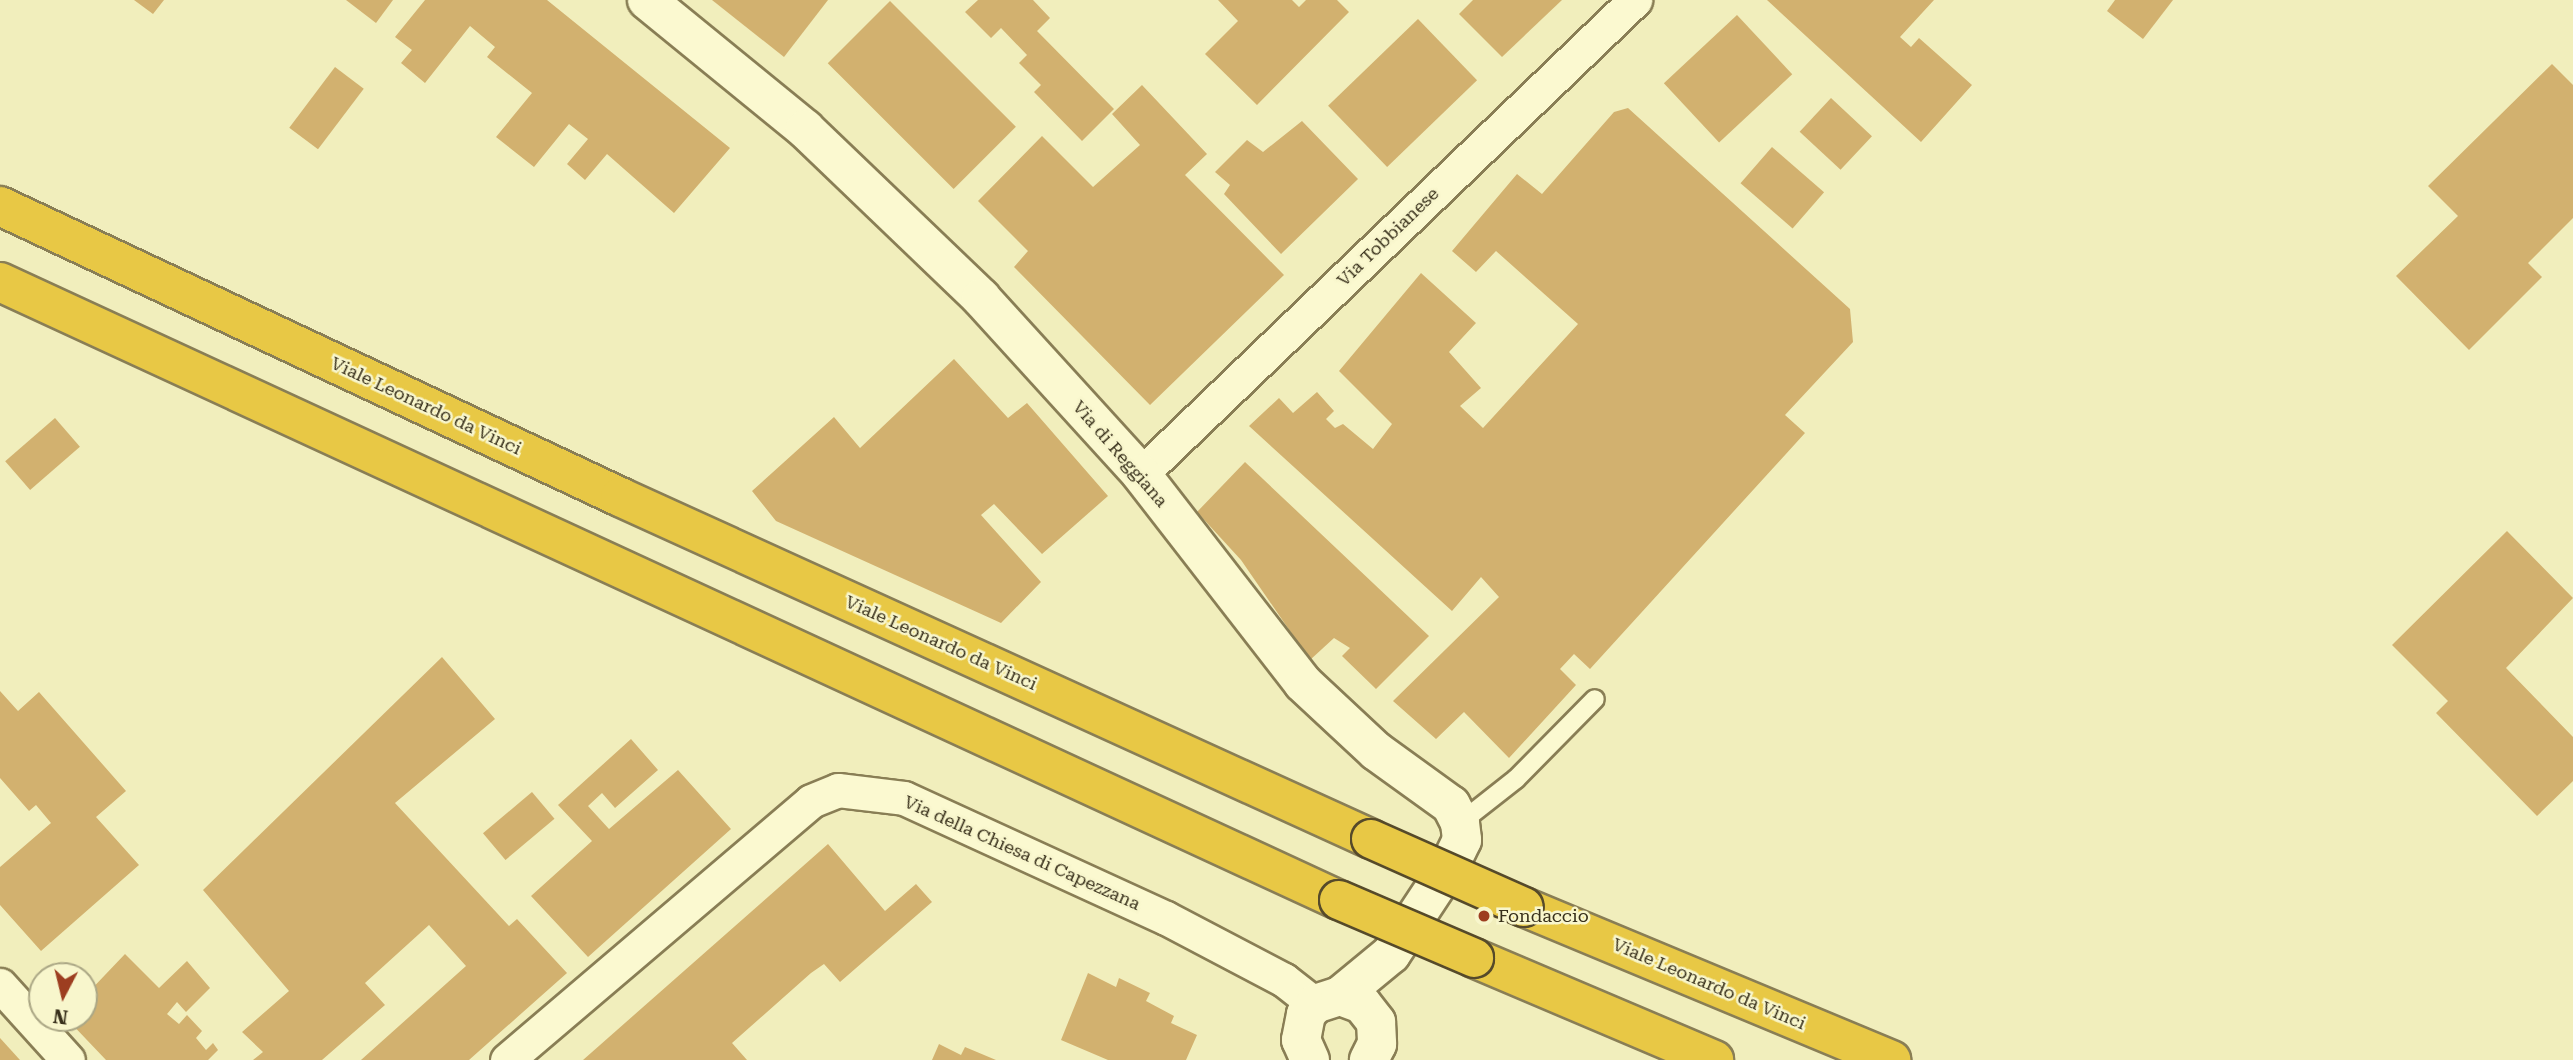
<!DOCTYPE html>
<html>
<head>
<meta charset="utf-8">
<style>
  body { margin:0 }
  #map { position:relative; width:2573px; height:1060px; overflow:hidden; background:#f1eebc; font-family:"Roboto Serif",serif }
  div>[style] { position:absolute }
  .building>* { inset:0; background:#d2b16f; transform-origin:0 0 }
  .roads { filter:drop-shadow(2px 0 #897e55) drop-shadow(-2px 0 #897e55) drop-shadow(0 2px #897e55) drop-shadow(0 -2px #897e55) }
  .lane>* { height:18px; margin:-9px; padding:0 9px; transform-origin:9px; border-radius:9px; background:#fbf9d0 }
  .street>* { height:33px; margin:-16.5px; padding:0 16.5px; transform-origin:16.5px; border-radius:16.5px; background:#fbf9d0 }
  .secondary>* { height:38px; margin:-19px; padding:0 19px; transform-origin:19px; border-radius:19px; background:#fbf9d0 }
  .highway>* { height:38px; margin:-19px; padding:0 19px; transform-origin:19px; border-radius:19px; background:#e8c845 }
  .bridges { filter:drop-shadow(2px 0 #564a2a) drop-shadow(-2px 0 #564a2a) drop-shadow(0 2px #564a2a) drop-shadow(0 -2px #564a2a) }
  .highway-bridge>* { height:38px; margin:-19px; padding:0 19px; transform-origin:19px; border-radius:19px; background:#e8c845 }
  .dots>* { width:19px; height:19px; translate:-50% -50%; box-sizing:border-box; border:4px solid #f8f6cc; border-radius:50% }
  span { translate:-50% -50%; white-space:nowrap; text-align:center; line-height:1.15; -webkit-text-stroke:5px #f8f6cc; paint-order:stroke }
  .street-label { font-size:18px; color:#38301b }
  .poi-label { font-size:18px; color:#38301b }
  .left { translate:0 -50%; text-align:left }
  .north { position:absolute; left:28px; top:962px; width:70px; height:70px; box-sizing:border-box; background:#f8f6cc; border:2px solid #aba785; border-radius:50%; rotate:187deg; font-size:19px; font-weight:700; line-height:28px; text-align:center; color:#38301b }
  .north::after { content:''; display:block; margin:auto; width:24px; height:32px; background:#9d3e20; clip-path:polygon(50% 0,100% 100%,50% 72%,0 100%) }
</style>
</head>
<body>
<div id="map">
  <div class="building">
    <div style="clip-path:polygon(134px 0,164px 0,153px 14px)"></div>
    <div style="clip-path:polygon(346px 0,393px 0,376px 23px)"></div>
    <div style="clip-path:polygon(425px 0,547px 0,730px 148px,674px 213px,607px 154px,585px 180px,567px 164px,588px 139px,569px 124px,534px 167px,496px 137px,532px 93px,487px 57px,495px 47px,470px 26px,425px 83px,401px 63px,412px 50px,395px 37px)"></div>
    <div style="clip-path:polygon(712px 0,828px 0,784px 57px)"></div>
    <div style="clip-path:polygon(978px 0,1033px 0,1050px 18px,1037px 31px,1114px 109px,1082px 141px,1034px 92px,1041px 85px,1019px 63px,1027px 55px,1001px 28px,991px 38px,965px 12px)"></div>
    <div style="clip-path:polygon(1218px 0,1292px 0,1299px 7px,1306px 0,1337px 0,1349px 12px,1257px 105px,1205px 54px,1238px 21px)"></div>
    <div style="clip-path:polygon(1473px 0,1562px 0,1502px 57px,1459px 14px)"></div>
    <div style="clip-path:polygon(1767px 0,1934px 0,1900px 37px,1911px 47px,1919px 38px,1972px 85px,1921px 142px)"></div>
    <div style="clip-path:polygon(2115px 0,2173px 0,2143px 39px,2107px 11px)"></div>
    <div style="left:890px;top:1px;width:178px;height:88px;rotate:45deg"></div>
    <div style="left:1737px;top:15px;width:81px;height:100px;rotate:47deg"></div>
    <div style="left:1418px;top:19px;width:85px;height:125px;rotate:46deg"></div>
    <div style="clip-path:polygon(2552px 64px,2573px 85px,2573px 218px,2528px 263px,2542px 277px,2469px 350px,2396px 276px,2458px 216px,2428px 186px)"></div>
    <div style="left:335px;top:67px;width:36px;height:76px;rotate:37deg"></div>
    <div style="clip-path:polygon(1142px 85px,1207px 154px,1185px 175px,1284px 275px,1150px 405px,1014px 267px,1028px 251px,978px 201px,1042px 136px,1093px 187px,1140px 145px,1112px 114px)"></div>
    <div style="left:1831px;top:98px;width:56px;height:46px;rotate:43deg"></div>
    <div style="clip-path:polygon(1628px 108px,1850px 309px,1853px 342px,1785px 415px,1805px 433px,1590px 669px,1574px 654px,1560px 669px,1576px 685px,1509px 758px,1464px 712px,1436px 739px,1393px 701px,1499px 597px,1481px 577px,1452px 611px,1249px 426px,1279px 398px,1293px 413px,1317px 392px,1334px 411px,1326px 419px,1335px 428px,1343px 424px,1373px 449px,1392px 424px,1339px 371px,1421px 273px,1476px 323px,1449px 352px,1481px 388px,1460px 406px,1483px 428px,1578px 324px,1496px 251px,1476px 272px,1452px 251px,1517px 174px,1542px 194px,1614px 112px)"></div>
    <div style="clip-path:polygon(1302px 121px,1358px 179px,1281px 254px,1224px 194px,1230px 185px,1215px 172px,1247px 140px,1263px 152px)"></div>
    <div style="left:1772px;top:147px;width:69px;height:48px;rotate:41deg"></div>
    <div style="clip-path:polygon(954px 359px,1008px 418px,1027px 403px,1108px 496px,1042px 554px,994px 504px,981px 515px,1041px 582px,1001px 623px,776px 521px,752px 491px,834px 417px,860px 448px)"></div>
    <div style="left:55px;top:418px;width:38px;height:66px;rotate:49deg"></div>
    <div style="clip-path:polygon(1245px 462px,1429px 636px,1376px 689px,1342px 656px,1350px 648px,1334px 638px,1310px 660px,1241px 560px,1197px 512px)"></div>
    <div style="clip-path:polygon(2507px 531px,2573px 598px,2506px 668px,2573px 737px,2573px 781px,2537px 816px,2436px 713px,2448px 701px,2392px 645px)"></div>
    <div style="clip-path:polygon(442px 657px,495px 719px,395px 803px,509px 926px,517px 919px,567px 973px,469px 1060px,361px 1060px,466px 966px,429px 925px,365px 983px,385px 1005px,322px 1060px,253px 1060px,263px 1052px,242px 1032px,289px 991px,203px 890px)"></div>
    <div style="clip-path:polygon(0 691px,18px 711px,39px 692px,126px 791px,96px 817px,139px 865px,41px 951px,0 905px,0 867px,51px 823px,36px 805px,29px 811px,0 778px)"></div>
    <div style="clip-path:polygon(631px 739px,658px 770px,615px 808px,602px 793px,588px 806px,609px 829px,678px 770px,731px 829px,588px 957px,531px 896px,592px 841px,558px 805px)"></div>
    <div style="left:532px;top:792px;width:35px;height:64px;rotate:50deg"></div>
    <div style="clip-path:polygon(828px 844px,885px 911px,916px 884px,932px 902px,840px 982px,824px 964px,811px 973px,732px 1043px,747px 1060px,583px 1060px)"></div>
    <div style="clip-path:polygon(125px 954px,159px 988px,187px 961px,210px 988px,186px 1012px,177px 1002px,167px 1014px,179px 1024px,187px 1015px,202px 1031px,196px 1038px,206px 1050px,213px 1043px,218px 1050px,208px 1060px,106px 1060px,66px 1018px,84px 1018px,84px 997px)"></div>
    <div style="clip-path:polygon(1088px 973px,1116px 987px,1119px 978px,1150px 993px,1146px 1001px,1174px 1016px,1171px 1023px,1197px 1035px,1186px 1060px,1108px 1060px,1061px 1040px)"></div>
    <div style="clip-path:polygon(0 1038px,20px 1060px,0 1060px)"></div>
    <div style="clip-path:polygon(939px 1044px,961px 1055px,965px 1047px,996px 1060px,932px 1060px)"></div>
  </div>
  <div class="roads">
    <div class="lane">
      <div style="left:1460px;top:823px;width:71px;rotate:-38.2deg"></div>
      <div style="left:1516px;top:779px;width:112px;rotate:-45.4deg"></div>
    </div>
    <div class="street">
      <div style="left:1141px;top:474px;width:685px;rotate:-43.82deg"></div>
      <div style="left:0;top:985px;width:101px;rotate:47.8deg"></div>
      <div style="left:507px;top:1060px;width:399px;rotate:-40.4deg"></div>
      <div style="left:811px;top:801px;width:29px;rotate:-22deg"></div>
      <div style="left:838px;top:790px;width:66px;rotate:6.9deg"></div>
      <div style="left:904px;top:798px;width:288px;rotate:24.6deg"></div>
      <div style="left:1166px;top:918px;width:133px;rotate:27.7deg"></div>
      <div style="left:1284px;top:980px;width:39px;rotate:38deg"></div>
    </div>
    <div class="secondary">
      <div style="left:647px;top:0;width:204px;rotate:39.2deg"></div>
      <div style="left:805px;top:129px;width:244px;rotate:43.8deg"></div>
      <div style="left:981px;top:298px;width:238px;rotate:47.7deg"></div>
      <div style="left:1141px;top:474px;width:264px;rotate:52.2deg"></div>
      <div style="left:1303px;top:683px;width:100px;rotate:43deg"></div>
      <div style="left:1376px;top:751px;width:92px;rotate:35.8deg"></div>
      <div style="left:1451px;top:805px;width:20px;rotate:63deg"></div>
      <div style="left:1460px;top:823px;width:17px;rotate:83deg"></div>
      <div style="left:1462px;top:840px;width:28px;rotate:116deg"></div>
      <div style="left:1450px;top:865px;width:107px;rotate:123.5deg"></div>
      <div style="left:1391px;top:954px;width:66px;rotate:140.5deg"></div>
      <div style="left:1310px;top:1060px;width:22px;rotate:-114deg"></div>
      <div style="left:1301px;top:1040px;width:26px;rotate:-79deg"></div>
      <div style="left:1306px;top:1014px;width:13px;rotate:-48deg"></div>
      <div style="left:1315px;top:1004px;width:26px;rotate:-18deg"></div>
      <div style="left:1340px;top:996px;width:23px;rotate:20deg"></div>
      <div style="left:1362px;top:1004px;width:23px;rotate:52deg"></div>
      <div style="left:1376px;top:1022px;width:22px;rotate:87deg"></div>
      <div style="left:1377px;top:1044px;width:18px;rotate:117deg"></div>
    </div>
    <div class="highway">
      <div style="left:0;top:206px;width:685px;rotate:25.14deg"></div>
      <div style="left:620px;top:497px;width:825px;rotate:24.48deg"></div>
      <div style="left:0;top:282px;width:1475px;rotate:24.78deg"></div>
      <div style="left:1524px;top:907px;width:398px;rotate:22.6deg"></div>
      <div style="left:1474px;top:958px;width:261px;rotate:23deg"></div>
    </div>
  </div>
  <div class="bridges">
    <div class="highway-bridge">
      <div style="left:1371px;top:839px;width:167px;rotate:24deg"></div>
      <div style="left:1339px;top:900px;width:147px;rotate:23.2deg"></div>
    </div>
  </div>
  <div class="dots">
    <div style="left:1484px;top:916px;background:#9d3e20"></div>
  </div>
  <div class="street-label">
    <span style="left:1388px;top:237px;rotate:-44deg">Via Tobbianese</span>
    <span style="left:426px;top:406px;rotate:25deg">Viale Leonardo da Vinci</span>
    <span style="left:1120px;top:454px;rotate:49deg">Via di Reggiana</span>
    <span style="left:941px;top:643px;rotate:24deg">Viale Leonardo da Vinci</span>
    <span style="left:1022px;top:853px;rotate:24deg">Via della Chiesa di Capezzana</span>
    <span style="left:1709px;top:984px;rotate:23deg">Viale Leonardo da Vinci</span>
  </div>
  <div class="poi-label">
    <span class="left" style="left:1498px;top:916px">Fondaccio</span>
  </div>
  <div class="north">N</div>
</div>
</body>
</html>
